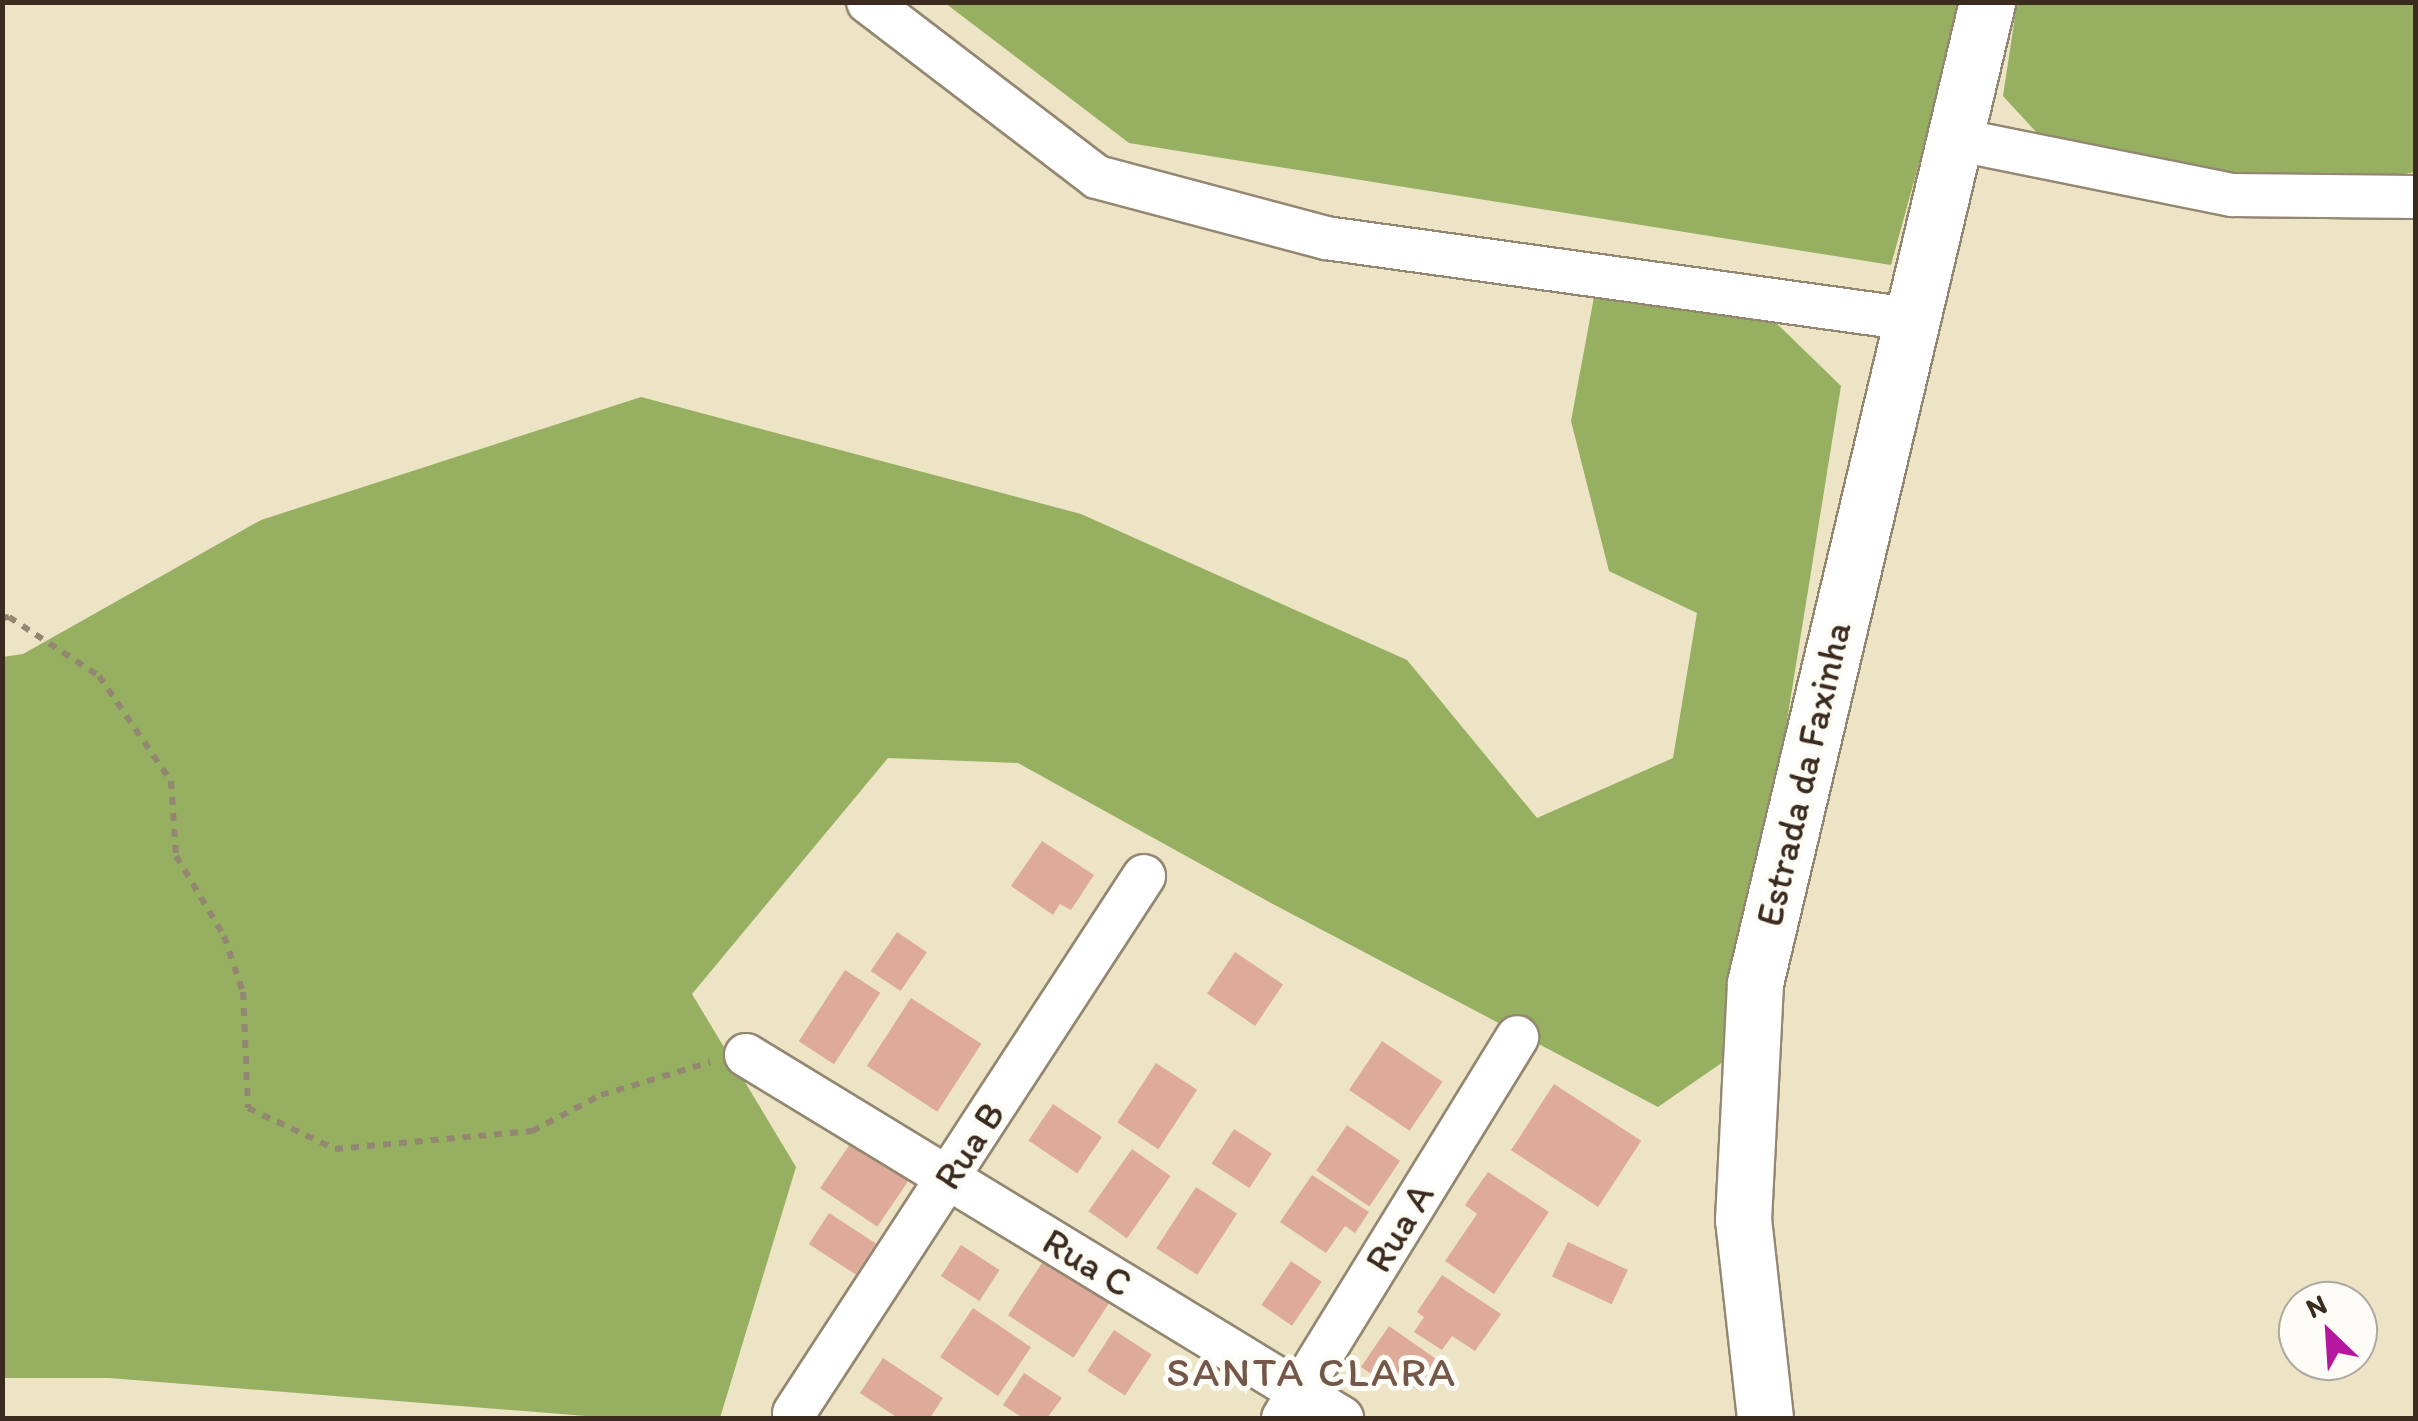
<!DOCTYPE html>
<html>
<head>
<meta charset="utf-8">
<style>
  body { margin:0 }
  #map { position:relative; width:2418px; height:1421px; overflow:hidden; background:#ece4c5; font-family:Itim,sans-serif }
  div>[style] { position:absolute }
  .forest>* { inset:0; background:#96af60 }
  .building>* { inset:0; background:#deab9a; transform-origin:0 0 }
  .path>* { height:6px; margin-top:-3px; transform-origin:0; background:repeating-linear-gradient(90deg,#948772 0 8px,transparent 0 16px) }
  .roads { filter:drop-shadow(2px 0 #948772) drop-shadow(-2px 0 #948772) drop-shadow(0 2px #948772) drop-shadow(0 -2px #948772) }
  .minor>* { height:42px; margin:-21px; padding:0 21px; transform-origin:21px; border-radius:21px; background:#fff }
  .tertiary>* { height:55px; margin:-27.5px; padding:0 27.5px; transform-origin:27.5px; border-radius:27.5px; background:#fff }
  span { translate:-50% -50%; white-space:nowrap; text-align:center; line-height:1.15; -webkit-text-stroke:10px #fdfcf7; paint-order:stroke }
  .street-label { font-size:38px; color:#3b2a1e }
  .quarter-label { font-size:42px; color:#745749; letter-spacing:2.5px }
  .frame { position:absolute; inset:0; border:5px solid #3b2a1e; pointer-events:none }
  .north { position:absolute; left:2278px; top:1281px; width:100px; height:100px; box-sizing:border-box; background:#fdfcf7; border:2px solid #afa8a0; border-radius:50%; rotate:335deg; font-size:28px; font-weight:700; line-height:40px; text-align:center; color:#3b2a1e }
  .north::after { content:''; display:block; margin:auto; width:35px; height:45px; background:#b5179e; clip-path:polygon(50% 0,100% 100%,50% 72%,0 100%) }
</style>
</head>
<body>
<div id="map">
  <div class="forest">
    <div style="clip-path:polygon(945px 3px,1963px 3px,1891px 265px,1129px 143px)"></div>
    <div style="clip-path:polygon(2017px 3px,2415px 3px,2415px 172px,2344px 184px,2161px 176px,2049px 146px,2003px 96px)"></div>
    <div style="clip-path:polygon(1594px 297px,1770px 317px,1841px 386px,1733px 1055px,1658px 1107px,1271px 903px,1018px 763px,888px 758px,692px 994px,796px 1167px,720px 1418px,611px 1418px,109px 1378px,3px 1378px,3px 657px,23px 654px,261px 520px,641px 397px,1081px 514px,1407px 660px,1537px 818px,1673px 758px,1697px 613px,1609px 571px,1571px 421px)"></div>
  </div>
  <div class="building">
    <div style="clip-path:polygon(1042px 841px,1094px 875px,1071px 910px,1060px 904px,1053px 915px,1011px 886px)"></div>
    <div style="left:897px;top:932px;width:36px;height:47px;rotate:34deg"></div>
    <div style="left:1235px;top:952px;width:58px;height:50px;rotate:34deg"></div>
    <div style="left:845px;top:970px;width:42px;height:85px;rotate:33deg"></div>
    <div style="left:911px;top:998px;width:84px;height:81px;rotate:33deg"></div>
    <div style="left:1382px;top:1041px;width:73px;height:59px;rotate:34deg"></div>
    <div style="left:1156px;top:1063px;width:49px;height:71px;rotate:33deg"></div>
    <div style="left:1554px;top:1084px;width:104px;height:79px;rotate:33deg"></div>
    <div style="left:1053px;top:1104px;width:59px;height:44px;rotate:34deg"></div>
    <div style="left:1347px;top:1125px;width:64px;height:55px;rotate:34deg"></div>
    <div style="left:1234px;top:1129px;width:45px;height:41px;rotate:33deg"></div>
    <div style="left:852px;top:1141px;width:69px;height:57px;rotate:34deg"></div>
    <div style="left:1132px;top:1149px;width:47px;height:76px;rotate:35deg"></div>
    <div style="clip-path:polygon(1488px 1172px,1549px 1212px,1494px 1294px,1445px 1261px,1477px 1214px,1465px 1205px)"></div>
    <div style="clip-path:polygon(1312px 1175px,1369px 1212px,1355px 1233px,1345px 1226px,1326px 1253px,1280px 1222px)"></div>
    <div style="left:1196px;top:1187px;width:49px;height:73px;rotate:33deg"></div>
    <div style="left:829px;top:1213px;width:56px;height:37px;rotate:33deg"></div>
    <div style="left:1568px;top:1242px;width:66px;height:38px;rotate:25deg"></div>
    <div style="left:961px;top:1245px;width:46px;height:37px;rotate:33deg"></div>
    <div style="left:1044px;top:1260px;width:78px;height:66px;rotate:33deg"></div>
    <div style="left:1291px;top:1261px;width:37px;height:53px;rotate:34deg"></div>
    <div style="clip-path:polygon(1442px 1275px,1501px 1314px,1475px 1351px,1452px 1336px,1442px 1350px,1414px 1332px,1424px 1317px,1417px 1312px)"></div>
    <div style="left:973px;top:1308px;width:70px;height:59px;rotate:34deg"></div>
    <div style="clip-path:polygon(1389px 1326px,1439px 1361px,1419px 1391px,1395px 1375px,1388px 1385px,1361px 1367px)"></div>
    <div style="left:1114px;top:1330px;width:45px;height:49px;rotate:33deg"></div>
    <div style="clip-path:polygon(883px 1358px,943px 1398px,930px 1418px,898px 1418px,860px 1393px)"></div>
    <div style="clip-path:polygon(1024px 1373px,1062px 1398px,1047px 1418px,1023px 1418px,1003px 1405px)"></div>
  </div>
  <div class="path">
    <div style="left:2px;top:618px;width:7px;rotate:-8deg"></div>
    <div style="left:9px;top:617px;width:108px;rotate:33.2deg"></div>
    <div style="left:99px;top:676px;width:127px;rotate:55.6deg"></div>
    <div style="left:171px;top:781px;width:75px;rotate:86.2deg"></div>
    <div style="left:176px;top:856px;width:93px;rotate:59deg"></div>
    <div style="left:224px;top:936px;width:59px;rotate:71.3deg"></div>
    <div style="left:243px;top:992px;width:116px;rotate:87.5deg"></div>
    <div style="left:248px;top:1108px;width:96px;rotate:25.2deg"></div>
    <div style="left:335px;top:1149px;width:198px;rotate:-5.2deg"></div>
    <div style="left:532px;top:1131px;width:78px;rotate:-27.6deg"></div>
    <div style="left:601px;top:1095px;width:114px;rotate:-16.8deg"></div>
  </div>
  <div class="roads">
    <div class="minor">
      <div style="left:868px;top:2px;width:288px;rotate:37.4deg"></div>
      <div style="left:1097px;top:177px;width:237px;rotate:14.9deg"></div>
      <div style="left:1326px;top:238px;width:590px;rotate:7.9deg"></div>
      <div style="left:1954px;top:139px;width:284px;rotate:11.4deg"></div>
      <div style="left:2232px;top:195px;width:184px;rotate:0.6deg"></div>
      <div style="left:746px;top:1055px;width:698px;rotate:31.34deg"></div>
      <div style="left:794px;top:1413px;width:641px;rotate:-56.9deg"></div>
      <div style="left:1283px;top:1418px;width:447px;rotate:-58.4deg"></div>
    </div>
    <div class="tertiary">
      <div style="left:1765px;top:1418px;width:199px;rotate:-96.3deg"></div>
      <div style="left:1743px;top:1220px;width:237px;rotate:-87.1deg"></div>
      <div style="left:1755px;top:983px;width:1008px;rotate:-76.69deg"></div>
    </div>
  </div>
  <div class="street-label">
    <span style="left:1804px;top:774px;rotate:-77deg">Estrada da Faxinha</span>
    <span style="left:970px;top:1146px;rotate:-57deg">Rua B</span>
    <span style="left:1400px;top:1228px;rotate:-59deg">Rua A</span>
    <span style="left:1087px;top:1263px;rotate:31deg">Rua C</span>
  </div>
  <div class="quarter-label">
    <span style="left:1312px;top:1372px">SANTA CLARA</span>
  </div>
  <div class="frame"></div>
  <div class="north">N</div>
</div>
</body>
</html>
